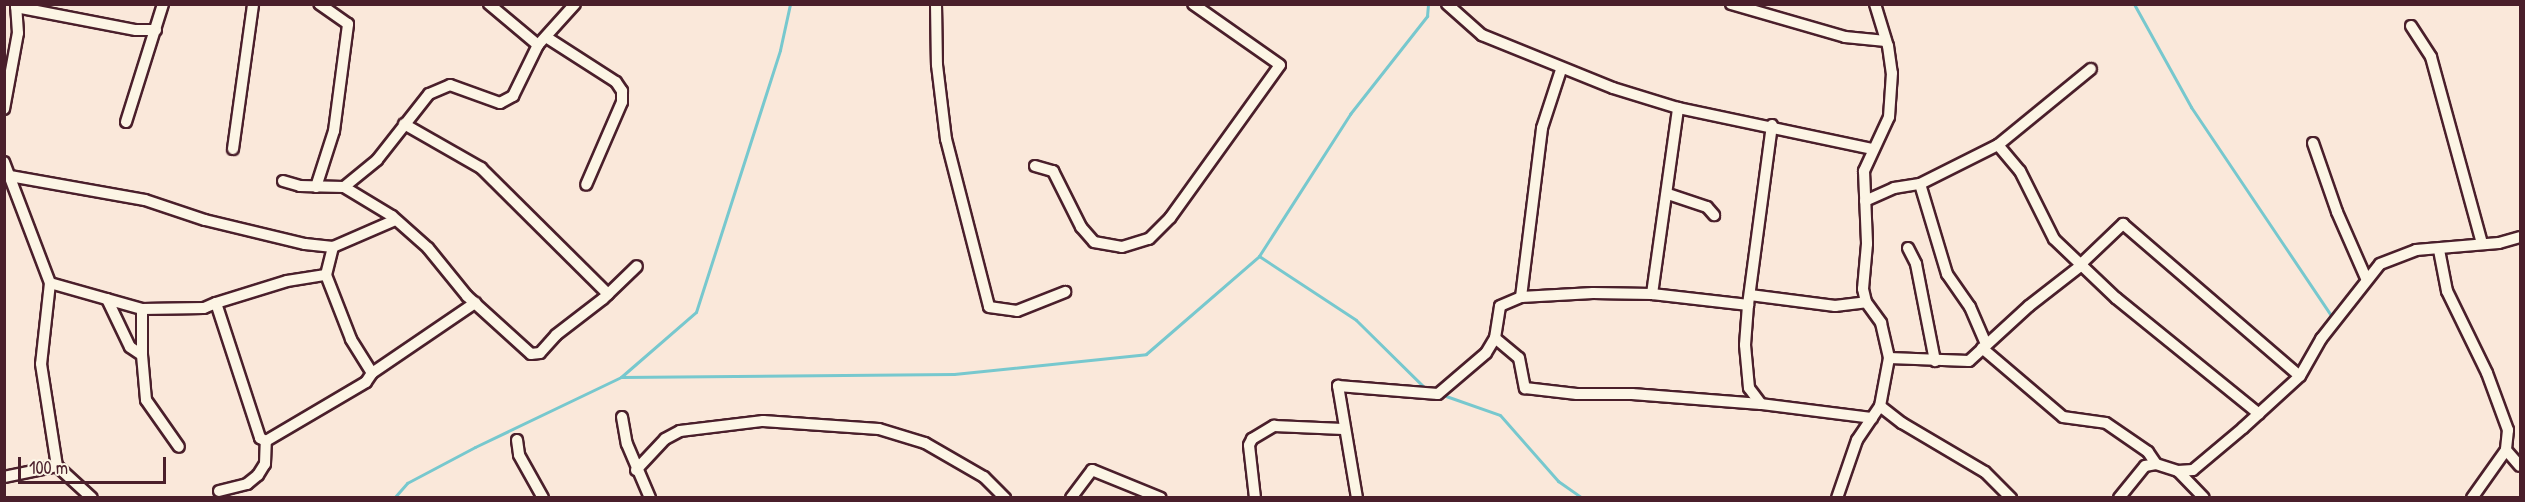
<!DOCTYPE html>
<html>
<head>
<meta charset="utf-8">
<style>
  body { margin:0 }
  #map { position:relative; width:2525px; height:502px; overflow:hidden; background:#fae8da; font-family:"Patrick Hand",sans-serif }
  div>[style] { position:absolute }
  .stream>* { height:3px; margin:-1.5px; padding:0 1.5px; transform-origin:1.5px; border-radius:1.5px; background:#77c8ce }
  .roads { filter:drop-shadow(2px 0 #4a1f2b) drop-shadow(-2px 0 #4a1f2b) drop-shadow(0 2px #4a1f2b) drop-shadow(0 -2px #4a1f2b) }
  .minor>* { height:10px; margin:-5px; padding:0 5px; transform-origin:5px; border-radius:5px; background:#fcf5e5 }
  span { translate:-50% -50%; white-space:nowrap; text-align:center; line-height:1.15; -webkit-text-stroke:5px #fcf5e5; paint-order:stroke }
  .frame { position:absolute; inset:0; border:6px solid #4a1f2b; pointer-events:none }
  .scale { position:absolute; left:18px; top:457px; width:148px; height:27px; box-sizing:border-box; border:3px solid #4a1f2b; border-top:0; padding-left:8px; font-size:18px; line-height:21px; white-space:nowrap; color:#4a1f2b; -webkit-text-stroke:4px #fcf5e5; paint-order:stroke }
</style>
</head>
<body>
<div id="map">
  <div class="stream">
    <div style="left:2134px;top:4px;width:118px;rotate:61deg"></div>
    <div style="left:2191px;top:107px;width:254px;rotate:56.1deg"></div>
    <div style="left:1259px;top:256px;width:116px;rotate:33.4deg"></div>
    <div style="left:1356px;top:320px;width:98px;rotate:44.6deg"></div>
    <div style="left:621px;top:377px;width:333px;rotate:-0.5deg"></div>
    <div style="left:954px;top:374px;width:193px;rotate:-5.9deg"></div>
    <div style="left:1146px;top:354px;width:150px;rotate:-40.9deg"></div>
    <div style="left:1259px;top:256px;width:169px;rotate:-57.3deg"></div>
    <div style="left:1350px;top:114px;width:125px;rotate:-51.8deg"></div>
    <div style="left:1427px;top:16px;width:12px;rotate:-85deg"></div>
    <div style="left:1443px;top:395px;width:60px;rotate:19.3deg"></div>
    <div style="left:1500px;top:415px;width:88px;rotate:48.7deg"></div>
    <div style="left:1558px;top:481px;width:29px;rotate:35deg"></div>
    <div style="left:394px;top:498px;width:20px;rotate:-49deg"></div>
    <div style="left:407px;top:483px;width:77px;rotate:-27.9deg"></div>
    <div style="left:475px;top:447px;width:162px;rotate:-25.6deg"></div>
    <div style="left:621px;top:377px;width:99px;rotate:-40.9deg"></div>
    <div style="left:696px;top:312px;width:275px;rotate:-72.2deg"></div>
    <div style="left:780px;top:50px;width:47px;rotate:-77.7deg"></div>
  </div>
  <div class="roads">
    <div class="minor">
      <div style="left:489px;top:4px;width:64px;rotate:39.9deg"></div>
      <div style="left:936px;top:4px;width:61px;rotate:89.1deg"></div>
      <div style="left:937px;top:65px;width:75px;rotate:83.1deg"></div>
      <div style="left:946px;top:139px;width:173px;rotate:75.6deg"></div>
      <div style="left:989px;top:307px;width:28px;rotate:8deg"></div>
      <div style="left:1017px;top:311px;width:52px;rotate:-21.6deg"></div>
      <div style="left:1447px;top:4px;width:47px;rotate:41.5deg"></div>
      <div style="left:1482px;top:35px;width:141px;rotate:22deg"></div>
      <div style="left:1613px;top:88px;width:68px;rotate:17.1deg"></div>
      <div style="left:1678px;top:108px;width:199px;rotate:11.9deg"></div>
      <div style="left:1731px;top:4px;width:119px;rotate:16.1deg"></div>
      <div style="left:1845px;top:37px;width:41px;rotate:5.6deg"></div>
      <div style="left:1886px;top:41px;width:5px;rotate:68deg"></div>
      <div style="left:1888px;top:46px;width:27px;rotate:82deg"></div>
      <div style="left:1892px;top:73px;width:44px;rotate:93.9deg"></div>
      <div style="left:1889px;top:117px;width:60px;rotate:114.8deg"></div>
      <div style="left:1864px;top:171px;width:73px;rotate:87.6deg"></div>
      <div style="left:1867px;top:244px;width:45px;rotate:95.1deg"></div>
      <div style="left:1863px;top:289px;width:13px;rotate:77deg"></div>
      <div style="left:1866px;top:302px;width:26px;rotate:54deg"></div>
      <div style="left:1881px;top:323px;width:36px;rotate:77deg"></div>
      <div style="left:1889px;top:358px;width:49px;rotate:100.6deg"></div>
      <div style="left:1880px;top:406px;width:41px;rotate:124.1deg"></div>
      <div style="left:1857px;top:440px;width:61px;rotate:109deg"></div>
      <div style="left:1875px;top:4px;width:39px;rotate:73deg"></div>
      <div style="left:16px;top:7px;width:122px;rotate:10.9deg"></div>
      <div style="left:136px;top:30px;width:20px"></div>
      <div style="left:2411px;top:26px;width:37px;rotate:57deg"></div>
      <div style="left:2431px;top:57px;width:193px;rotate:74.7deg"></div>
      <div style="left:546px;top:37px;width:83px;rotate:32.7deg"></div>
      <div style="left:616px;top:82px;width:11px;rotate:56deg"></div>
      <div style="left:622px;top:91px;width:11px;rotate:90deg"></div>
      <div style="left:622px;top:102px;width:90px;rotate:113.4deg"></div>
      <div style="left:4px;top:109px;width:77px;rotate:-79.6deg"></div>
      <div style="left:18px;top:33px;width:29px;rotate:-94deg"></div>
      <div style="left:126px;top:122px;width:124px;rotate:-72.6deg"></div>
      <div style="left:404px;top:124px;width:89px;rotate:29.7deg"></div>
      <div style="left:481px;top:168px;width:179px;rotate:44.8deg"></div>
      <div style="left:1772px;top:125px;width:182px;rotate:97.6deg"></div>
      <div style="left:1748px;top:305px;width:40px;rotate:94.3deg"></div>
      <div style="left:1745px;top:345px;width:43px;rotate:84.7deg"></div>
      <div style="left:1749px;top:388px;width:20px;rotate:53deg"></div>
      <div style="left:1761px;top:404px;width:112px;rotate:7.2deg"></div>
      <div style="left:2313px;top:143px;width:73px;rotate:70.8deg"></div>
      <div style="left:2337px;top:212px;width:72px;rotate:66.3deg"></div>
      <div style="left:1998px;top:145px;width:120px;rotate:-39.3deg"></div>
      <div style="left:233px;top:149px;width:146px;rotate:-82.1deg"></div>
      <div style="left:4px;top:162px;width:129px;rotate:69.2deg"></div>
      <div style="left:50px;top:283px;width:81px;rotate:96.3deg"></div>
      <div style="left:41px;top:364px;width:103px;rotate:81.1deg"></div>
      <div style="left:57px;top:466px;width:47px;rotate:42.4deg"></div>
      <div style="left:1035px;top:166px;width:19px;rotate:16deg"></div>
      <div style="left:1053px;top:171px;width:63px;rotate:63.4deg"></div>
      <div style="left:1081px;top:227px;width:20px;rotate:49deg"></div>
      <div style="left:1094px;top:242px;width:28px;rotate:10deg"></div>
      <div style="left:1122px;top:247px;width:28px;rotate:-17deg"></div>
      <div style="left:1149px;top:239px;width:30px;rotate:-45deg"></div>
      <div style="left:1170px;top:218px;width:188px;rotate:-54.3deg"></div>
      <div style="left:1280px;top:65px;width:106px;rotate:-145deg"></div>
      <div style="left:10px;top:176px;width:137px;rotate:10.1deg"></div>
      <div style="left:145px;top:200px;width:63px;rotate:18.4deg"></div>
      <div style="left:205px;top:220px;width:103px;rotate:13.5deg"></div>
      <div style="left:305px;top:244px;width:28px;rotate:6deg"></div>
      <div style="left:333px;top:247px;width:65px;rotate:-23.4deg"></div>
      <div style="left:283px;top:181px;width:18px;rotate:16deg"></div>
      <div style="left:300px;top:186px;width:44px;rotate:1.3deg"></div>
      <div style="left:344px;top:187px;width:56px;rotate:31.1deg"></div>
      <div style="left:392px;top:216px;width:48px;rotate:41.6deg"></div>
      <div style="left:428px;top:248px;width:62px;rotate:50.9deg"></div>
      <div style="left:467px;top:296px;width:86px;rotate:42.2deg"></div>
      <div style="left:531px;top:354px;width:9px;rotate:-6deg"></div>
      <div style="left:540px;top:353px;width:24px;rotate:-48deg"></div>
      <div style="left:556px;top:335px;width:59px;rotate:-37.5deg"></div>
      <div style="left:603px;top:299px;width:47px;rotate:-44.1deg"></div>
      <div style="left:1920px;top:184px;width:94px;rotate:73.3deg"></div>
      <div style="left:1947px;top:274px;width:40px;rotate:55.1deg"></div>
      <div style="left:1970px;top:307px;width:40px;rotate:66.6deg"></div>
      <div style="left:316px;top:187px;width:59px;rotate:-72.2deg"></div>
      <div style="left:334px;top:131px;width:108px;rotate:-82.5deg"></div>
      <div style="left:348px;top:24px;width:35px;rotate:-145deg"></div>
      <div style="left:344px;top:187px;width:43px;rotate:-39.3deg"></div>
      <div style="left:377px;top:160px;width:84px;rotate:-51.8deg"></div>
      <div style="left:429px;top:94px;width:23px;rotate:-23deg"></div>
      <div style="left:450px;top:85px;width:53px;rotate:19.8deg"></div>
      <div style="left:500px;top:103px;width:15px;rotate:-28deg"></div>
      <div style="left:513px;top:96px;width:57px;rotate:-63.9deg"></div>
      <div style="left:538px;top:45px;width:55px;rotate:-47.9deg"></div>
      <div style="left:1668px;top:194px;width:41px;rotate:18.4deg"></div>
      <div style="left:1707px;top:207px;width:11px;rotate:49deg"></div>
      <div style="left:1865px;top:201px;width:32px;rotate:-24deg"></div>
      <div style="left:1894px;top:188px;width:26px;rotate:-9deg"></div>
      <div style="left:1920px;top:184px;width:87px;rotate:-26.6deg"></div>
      <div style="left:1998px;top:145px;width:34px;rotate:50deg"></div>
      <div style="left:2020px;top:171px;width:76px;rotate:63.4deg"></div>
      <div style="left:2054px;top:239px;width:86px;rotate:43.6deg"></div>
      <div style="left:2116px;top:298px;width:184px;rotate:39deg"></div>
      <div style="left:1908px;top:248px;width:18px;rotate:63deg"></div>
      <div style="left:1916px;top:264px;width:99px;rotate:78.9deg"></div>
      <div style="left:2439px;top:250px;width:42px;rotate:79deg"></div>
      <div style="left:2447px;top:291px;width:91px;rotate:64deg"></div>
      <div style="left:2487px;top:373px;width:61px;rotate:69.8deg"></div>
      <div style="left:2508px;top:430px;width:20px;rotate:96deg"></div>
      <div style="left:2506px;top:450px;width:21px;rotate:49deg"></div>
      <div style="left:2082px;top:263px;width:57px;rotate:-43.6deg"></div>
      <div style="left:2123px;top:224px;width:233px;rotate:40.7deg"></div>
      <div style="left:50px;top:283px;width:96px;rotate:15.8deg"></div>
      <div style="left:142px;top:309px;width:62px;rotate:-0.9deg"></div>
      <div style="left:204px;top:308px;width:13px;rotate:-23deg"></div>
      <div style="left:216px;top:303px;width:142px;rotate:71.9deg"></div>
      <div style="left:260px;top:438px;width:7px;rotate:27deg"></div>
      <div style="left:266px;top:441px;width:116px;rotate:-30.5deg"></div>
      <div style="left:366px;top:382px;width:11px;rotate:-56deg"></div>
      <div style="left:372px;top:373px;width:40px;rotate:-122deg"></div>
      <div style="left:351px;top:339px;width:69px;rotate:-111.3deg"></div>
      <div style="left:1652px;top:294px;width:188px;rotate:-82deg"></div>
      <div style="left:1750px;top:295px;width:86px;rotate:7.4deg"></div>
      <div style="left:1835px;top:306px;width:31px;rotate:-7deg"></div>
      <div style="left:1521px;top:297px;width:170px;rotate:-82.9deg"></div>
      <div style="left:1542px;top:128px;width:61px;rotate:-71.9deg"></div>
      <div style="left:107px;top:299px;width:53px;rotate:64.4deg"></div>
      <div style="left:130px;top:347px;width:14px;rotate:34deg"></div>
      <div style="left:142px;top:355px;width:46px;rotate:-90deg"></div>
      <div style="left:216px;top:303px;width:74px;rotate:-17.2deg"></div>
      <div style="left:287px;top:281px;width:39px;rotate:-9deg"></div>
      <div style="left:326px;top:275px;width:29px;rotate:-76deg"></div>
      <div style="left:1495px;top:338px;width:31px;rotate:40deg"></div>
      <div style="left:1519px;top:358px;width:31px;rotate:79deg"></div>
      <div style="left:1525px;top:388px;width:52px;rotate:6.6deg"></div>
      <div style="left:1577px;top:394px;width:55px"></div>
      <div style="left:1632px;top:394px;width:129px;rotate:4.4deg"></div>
      <div style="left:1982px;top:348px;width:106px;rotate:40.4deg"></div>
      <div style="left:2063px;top:417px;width:43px;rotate:7.9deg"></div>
      <div style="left:2106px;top:423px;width:51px;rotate:34.6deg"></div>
      <div style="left:2148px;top:452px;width:14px;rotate:56deg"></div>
      <div style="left:142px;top:355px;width:45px;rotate:84.9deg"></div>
      <div style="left:146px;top:400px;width:57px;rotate:54.9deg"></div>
      <div style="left:1889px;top:358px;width:80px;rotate:2.1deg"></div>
      <div style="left:1969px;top:361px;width:81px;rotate:-42.5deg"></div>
      <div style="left:2029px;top:306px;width:68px;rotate:-37.9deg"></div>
      <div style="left:372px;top:373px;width:125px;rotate:-34.2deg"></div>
      <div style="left:1880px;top:406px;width:28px;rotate:38deg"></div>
      <div style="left:1902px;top:423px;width:96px;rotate:30.6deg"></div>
      <div style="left:1985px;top:472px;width:37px;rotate:45deg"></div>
      <div style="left:622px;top:417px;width:27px;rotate:80deg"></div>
      <div style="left:627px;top:444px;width:59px;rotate:66.9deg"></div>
      <div style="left:517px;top:440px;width:15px;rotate:82deg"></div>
      <div style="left:519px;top:455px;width:49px;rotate:60.8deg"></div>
      <div style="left:636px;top:470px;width:42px;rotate:-46.9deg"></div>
      <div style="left:665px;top:439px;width:17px;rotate:-28deg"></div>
      <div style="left:680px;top:431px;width:84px;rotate:-6.9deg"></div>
      <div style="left:763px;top:421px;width:116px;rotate:3.9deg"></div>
      <div style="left:879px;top:429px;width:48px;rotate:16.9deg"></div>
      <div style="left:925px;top:443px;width:68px;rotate:30deg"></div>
      <div style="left:984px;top:477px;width:30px;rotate:45deg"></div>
      <div style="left:2178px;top:471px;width:37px;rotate:46deg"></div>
      <div style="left:4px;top:477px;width:54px;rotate:-11.7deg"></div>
      <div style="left:219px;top:491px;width:29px;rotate:-14deg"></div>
      <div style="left:247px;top:484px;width:14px;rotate:-39deg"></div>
      <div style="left:258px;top:475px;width:13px;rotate:-58deg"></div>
      <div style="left:265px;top:464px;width:23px;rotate:-88deg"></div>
      <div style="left:1071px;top:498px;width:35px;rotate:-53deg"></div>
      <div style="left:1092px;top:470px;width:74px;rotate:22.1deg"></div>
      <div style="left:1255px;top:498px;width:53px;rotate:-96.5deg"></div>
      <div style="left:1249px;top:445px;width:7px;rotate:-63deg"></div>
      <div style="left:1252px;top:439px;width:26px;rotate:-31deg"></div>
      <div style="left:1274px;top:426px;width:69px;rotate:2.5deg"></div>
      <div style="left:1357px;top:498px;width:114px;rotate:-99.6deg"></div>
      <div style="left:1338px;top:386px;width:100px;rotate:4.6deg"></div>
      <div style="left:1438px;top:394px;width:63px;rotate:-40.5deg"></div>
      <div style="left:1486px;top:353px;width:17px;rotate:-59deg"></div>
      <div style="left:1495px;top:338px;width:32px;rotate:-81deg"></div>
      <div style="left:1500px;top:306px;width:23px;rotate:-23deg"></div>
      <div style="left:1521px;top:297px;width:72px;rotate:-3.2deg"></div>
      <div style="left:1593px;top:293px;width:59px;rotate:1deg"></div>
      <div style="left:1652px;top:294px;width:97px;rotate:6.5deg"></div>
      <div style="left:2119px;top:498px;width:41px;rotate:-50.9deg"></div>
      <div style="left:2145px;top:466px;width:11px;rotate:-10deg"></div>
      <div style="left:2156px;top:464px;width:23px;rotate:18deg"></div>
      <div style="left:2178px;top:471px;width:15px;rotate:-4deg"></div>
      <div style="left:2193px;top:470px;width:65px;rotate:-40deg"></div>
      <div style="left:2243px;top:428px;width:77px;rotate:-42.4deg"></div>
      <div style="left:2300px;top:376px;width:43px;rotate:-60.4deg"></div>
      <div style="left:2321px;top:339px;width:95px;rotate:-51.8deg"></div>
      <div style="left:2380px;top:264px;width:39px;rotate:-21deg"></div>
      <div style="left:2416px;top:250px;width:83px;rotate:-4.8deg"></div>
      <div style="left:2499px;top:243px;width:22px;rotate:-16deg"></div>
      <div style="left:2472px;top:498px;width:59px;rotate:-54.7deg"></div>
    </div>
  </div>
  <div class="frame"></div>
  <div class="scale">100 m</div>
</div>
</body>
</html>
